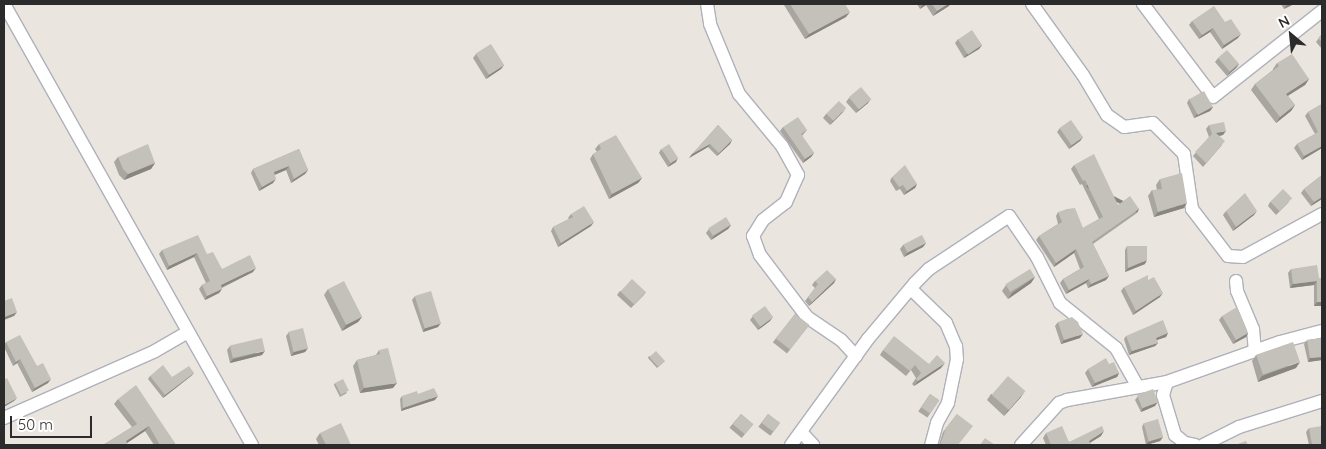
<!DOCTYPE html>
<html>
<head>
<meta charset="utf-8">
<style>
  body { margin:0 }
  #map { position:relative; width:1326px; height:449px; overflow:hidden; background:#ebe5df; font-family:Quicksand,sans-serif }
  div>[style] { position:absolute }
  .roads { filter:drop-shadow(1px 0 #afb1ba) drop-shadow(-1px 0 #afb1ba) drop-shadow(0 1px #afb1ba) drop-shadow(0 -1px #afb1ba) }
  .street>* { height:12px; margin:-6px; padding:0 6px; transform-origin:6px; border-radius:6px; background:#fff }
  .wall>* { inset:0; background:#a9a5a0; transform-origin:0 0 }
  .shaded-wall>* { inset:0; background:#898682; transform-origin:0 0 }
  .building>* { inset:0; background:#c4c0ba; transform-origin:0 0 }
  span { translate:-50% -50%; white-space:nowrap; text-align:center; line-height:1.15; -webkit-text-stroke:4px #fff; paint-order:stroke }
  .frame { position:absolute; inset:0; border:5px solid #2b2b2b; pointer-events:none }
  .north { position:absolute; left:1266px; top:10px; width:50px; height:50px; -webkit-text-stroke:4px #fff; paint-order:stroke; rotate:332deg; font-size:14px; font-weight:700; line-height:20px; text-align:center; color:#2b2b2b }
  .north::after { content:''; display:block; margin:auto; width:18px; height:22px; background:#2b2b2b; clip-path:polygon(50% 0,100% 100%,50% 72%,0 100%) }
  .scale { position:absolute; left:10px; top:416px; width:82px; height:22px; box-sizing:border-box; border:2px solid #2b2b2b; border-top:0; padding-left:6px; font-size:15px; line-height:18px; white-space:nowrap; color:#2b2b2b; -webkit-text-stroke:4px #fff; paint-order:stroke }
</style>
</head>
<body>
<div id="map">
  <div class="roads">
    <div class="street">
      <div style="left:4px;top:4px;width:506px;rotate:60.65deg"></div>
      <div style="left:707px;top:4px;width:20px;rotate:81deg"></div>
      <div style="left:710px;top:24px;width:76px;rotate:67.5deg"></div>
      <div style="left:739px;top:94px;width:67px;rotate:50.4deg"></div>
      <div style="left:782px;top:146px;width:33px;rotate:61deg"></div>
      <div style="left:798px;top:175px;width:30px;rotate:114deg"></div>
      <div style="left:786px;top:202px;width:29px;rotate:142deg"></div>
      <div style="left:763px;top:220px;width:19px;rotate:122deg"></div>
      <div style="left:753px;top:236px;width:20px;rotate:70deg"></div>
      <div style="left:760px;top:255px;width:78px;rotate:52.8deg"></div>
      <div style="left:807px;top:317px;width:41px;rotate:34.1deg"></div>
      <div style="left:841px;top:340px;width:22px;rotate:47deg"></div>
      <div style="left:1032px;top:4px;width:87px;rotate:54.3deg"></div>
      <div style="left:1083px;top:75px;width:47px;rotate:59deg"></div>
      <div style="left:1107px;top:115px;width:21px;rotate:35deg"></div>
      <div style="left:1124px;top:127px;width:29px;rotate:-8deg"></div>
      <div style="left:1153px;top:123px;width:44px;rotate:45deg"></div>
      <div style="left:1184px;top:154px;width:56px;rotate:81.7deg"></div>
      <div style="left:1192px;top:209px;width:59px;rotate:52.5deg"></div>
      <div style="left:1228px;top:256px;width:15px;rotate:4deg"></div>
      <div style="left:1243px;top:257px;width:90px;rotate:-28.6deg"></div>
      <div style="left:1143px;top:4px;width:116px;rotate:53deg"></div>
      <div style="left:1213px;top:97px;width:139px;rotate:-38.3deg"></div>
      <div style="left:1236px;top:281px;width:10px;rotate:84deg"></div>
      <div style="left:1237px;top:291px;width:41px;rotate:67.2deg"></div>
      <div style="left:1253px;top:329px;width:23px;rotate:85deg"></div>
      <div style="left:911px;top:289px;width:49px;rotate:44.2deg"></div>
      <div style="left:946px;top:323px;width:25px;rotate:67deg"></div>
      <div style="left:956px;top:346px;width:13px;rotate:86deg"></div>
      <div style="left:957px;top:359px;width:45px;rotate:101.6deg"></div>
      <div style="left:948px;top:403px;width:23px;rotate:119deg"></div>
      <div style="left:937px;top:423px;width:23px;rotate:105deg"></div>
      <div style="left:1167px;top:382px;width:14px;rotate:107deg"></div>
      <div style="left:1163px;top:395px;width:42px;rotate:73.3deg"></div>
      <div style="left:1175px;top:435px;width:13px;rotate:39deg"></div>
      <div style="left:1185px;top:443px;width:10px;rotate:11deg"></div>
      <div style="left:4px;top:418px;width:165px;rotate:-23.9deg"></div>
      <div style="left:155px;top:351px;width:36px;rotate:-30deg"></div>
      <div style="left:801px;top:432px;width:18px;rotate:47deg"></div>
      <div style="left:791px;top:445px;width:131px;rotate:-54deg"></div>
      <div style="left:868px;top:339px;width:73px;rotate:-50deg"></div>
      <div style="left:915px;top:283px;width:20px;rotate:-45deg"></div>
      <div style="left:929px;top:269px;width:96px;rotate:-33.5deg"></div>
      <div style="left:1009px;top:216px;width:50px;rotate:55.7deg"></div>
      <div style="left:1037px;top:257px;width:51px;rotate:63.4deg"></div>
      <div style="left:1060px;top:303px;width:72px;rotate:38.8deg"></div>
      <div style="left:1116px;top:348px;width:45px;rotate:60.6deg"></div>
      <div style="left:1021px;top:445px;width:57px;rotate:-47.9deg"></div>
      <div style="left:1059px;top:403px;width:9px;rotate:-21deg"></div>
      <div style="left:1067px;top:400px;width:102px;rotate:-10.2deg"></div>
      <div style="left:1167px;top:382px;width:120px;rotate:-19.5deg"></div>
      <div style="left:1280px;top:342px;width:43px;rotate:-14.7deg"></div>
      <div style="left:1203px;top:445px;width:40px;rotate:-26.6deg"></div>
      <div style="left:1239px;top:427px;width:87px;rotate:-17.4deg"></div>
    </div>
  </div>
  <div class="wall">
    <div style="clip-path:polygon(785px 4px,845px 4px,846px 17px,805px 39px,784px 5px)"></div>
    <div style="clip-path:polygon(917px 4px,950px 4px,949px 6px,933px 16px,926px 5px,920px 9px)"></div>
    <div style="clip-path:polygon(1281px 4px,1294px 4px,1284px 9px)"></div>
    <div style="clip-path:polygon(1192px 21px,1225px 22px,1238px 38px,1222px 49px,1210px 32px,1199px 39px,1189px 25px)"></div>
    <div style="clip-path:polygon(1322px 34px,1322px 49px,1316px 42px)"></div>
    <div style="clip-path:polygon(958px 39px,982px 45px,979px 49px,964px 58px,955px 43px)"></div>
    <div style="clip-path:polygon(476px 54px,504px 65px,501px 69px,486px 79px,473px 58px)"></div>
    <div style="clip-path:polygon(1218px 58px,1239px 64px,1236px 68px,1227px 76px,1215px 62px)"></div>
    <div style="clip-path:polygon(1277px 63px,1309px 79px,1305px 85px,1288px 96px,1295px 105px,1291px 111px,1276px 123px,1251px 90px,1255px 84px,1273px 70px,1273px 69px)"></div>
    <div style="clip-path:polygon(849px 98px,868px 103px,856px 113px,846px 102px)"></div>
    <div style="clip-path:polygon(1189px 99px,1213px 107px,1210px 111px,1194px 118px,1187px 103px)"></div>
    <div style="clip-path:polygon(1322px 104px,1322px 148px,1302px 160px,1294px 148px,1297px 144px,1315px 134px,1305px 116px,1308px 112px)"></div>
    <div style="clip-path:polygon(843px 112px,830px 125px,823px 118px,826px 114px)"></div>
    <div style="clip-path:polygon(718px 125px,732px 140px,730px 144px,717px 156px,708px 147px,689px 158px)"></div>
    <div style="clip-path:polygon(1209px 125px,1223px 135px,1219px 136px,1222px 145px,1203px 167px,1193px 156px,1209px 137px,1206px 129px)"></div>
    <div style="clip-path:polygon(783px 127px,807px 130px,802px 136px,814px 153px,811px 157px,803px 163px,780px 131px)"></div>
    <div style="clip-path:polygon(1060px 128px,1083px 137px,1080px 141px,1069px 149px,1057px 132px)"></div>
    <div style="clip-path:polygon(599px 144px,642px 178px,638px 183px,609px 199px,590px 159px,593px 154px,597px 152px,595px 149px)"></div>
    <div style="clip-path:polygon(299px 149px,308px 170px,305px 174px,291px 183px,286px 170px,275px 175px,273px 183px,259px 191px,251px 173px,253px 169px)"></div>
    <div style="clip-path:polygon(661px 149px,676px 162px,668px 167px,659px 153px)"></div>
    <div style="clip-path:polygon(118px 157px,155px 163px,151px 169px,124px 180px,119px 175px,114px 162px)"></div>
    <div style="clip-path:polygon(1074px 165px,1118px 205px,1139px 209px,1137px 213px,1093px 244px,1109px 276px,1106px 280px,1088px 288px,1086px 283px,1066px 294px,1060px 283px,1063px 279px,1080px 269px,1074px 253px,1054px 267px,1036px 240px,1039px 236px,1058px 224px,1056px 216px,1058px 212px,1083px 228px,1099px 219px,1082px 184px,1080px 185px,1071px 169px)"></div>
    <div style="clip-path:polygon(1322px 175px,1322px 199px,1311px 206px,1301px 193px,1304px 189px)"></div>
    <div style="clip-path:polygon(892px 177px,917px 184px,915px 188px,904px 195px,900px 189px,896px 191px,890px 181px)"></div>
    <div style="clip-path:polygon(1160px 179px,1184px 208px,1154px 217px,1148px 196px,1152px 190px,1157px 190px,1156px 185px)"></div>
    <div style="clip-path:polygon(1270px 202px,1289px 202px,1276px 215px,1268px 206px)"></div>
    <div style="clip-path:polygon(1226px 211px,1254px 215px,1233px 231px,1223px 215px)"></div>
    <div style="clip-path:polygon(571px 214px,591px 226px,558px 247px,551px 231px,553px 227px,569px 219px,568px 218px)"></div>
    <div style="clip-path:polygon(731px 225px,728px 229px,711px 240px,706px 233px,709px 229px)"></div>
    <div style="clip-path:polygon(926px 243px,923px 247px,904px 257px,900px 249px,903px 245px)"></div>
    <div style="clip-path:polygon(1127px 246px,1145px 264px,1125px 272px,1125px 250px)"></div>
    <div style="clip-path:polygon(162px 250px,207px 254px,222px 269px,253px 272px,222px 288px,222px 289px,219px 293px,205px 300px,199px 289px,202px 285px,206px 283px,194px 257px,167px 270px,159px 254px)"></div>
    <div style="clip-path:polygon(1291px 269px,1319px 278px,1322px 306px,1314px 306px,1314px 285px,1290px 288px,1288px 273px)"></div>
    <div style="clip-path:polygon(1035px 277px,1031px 283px,1008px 299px,1002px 291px,1006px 285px)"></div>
    <div style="clip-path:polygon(836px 279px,834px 283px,809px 306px,805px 301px,815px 288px,812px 285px,815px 281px)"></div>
    <div style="clip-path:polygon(1124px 287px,1160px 297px,1133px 315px,1121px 291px)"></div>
    <div style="clip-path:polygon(328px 289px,362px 317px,358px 322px,342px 331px,324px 295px)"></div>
    <div style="clip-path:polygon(620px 291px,646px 292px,643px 296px,631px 308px,617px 295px)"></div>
    <div style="clip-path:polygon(415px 296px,438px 327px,423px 332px,412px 300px)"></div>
    <div style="left:795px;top:314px;width:18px;height:36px;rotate:38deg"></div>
    <div style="clip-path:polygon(753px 316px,770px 321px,758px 330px,750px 320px)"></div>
    <div style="clip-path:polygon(1222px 316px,1248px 333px,1246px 337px,1233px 344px,1219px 320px)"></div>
    <div style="clip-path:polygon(1058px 322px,1080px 338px,1061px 344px,1055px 326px)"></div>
    <div style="clip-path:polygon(289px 332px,308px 348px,305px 352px,291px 356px,286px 336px)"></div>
    <div style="clip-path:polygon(1168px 333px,1166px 337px,1157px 340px,1158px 343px,1155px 346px,1129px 355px,1124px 339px,1126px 336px)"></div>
    <div style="clip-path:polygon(1322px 338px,1322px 360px,1308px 362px,1304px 344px,1307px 340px)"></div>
    <div style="clip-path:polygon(6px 342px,37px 366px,48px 383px,32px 392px,17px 363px,13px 366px,4px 347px,4px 345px)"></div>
    <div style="clip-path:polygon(230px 346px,262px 355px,230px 363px,227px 350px)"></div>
    <div style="clip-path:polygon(379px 350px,393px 388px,360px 393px,353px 366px,357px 360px,376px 355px)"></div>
    <div style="clip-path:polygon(883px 350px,929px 364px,941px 368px,914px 386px,912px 384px,916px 378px,911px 370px,906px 376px,880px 355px)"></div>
    <div style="clip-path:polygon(1256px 355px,1296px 368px,1258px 382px,1252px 361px)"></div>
    <div style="clip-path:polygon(649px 356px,665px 361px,657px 368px,648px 358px)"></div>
    <div style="clip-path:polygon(1109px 364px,1119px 373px,1117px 377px,1092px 387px,1085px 373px,1088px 369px)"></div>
    <div style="clip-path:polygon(194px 373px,191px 376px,163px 398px,148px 379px,150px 376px,172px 377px)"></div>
    <div style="clip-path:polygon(335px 383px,347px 393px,340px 397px,334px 385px)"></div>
    <div style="clip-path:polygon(418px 394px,435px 400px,401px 411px,400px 399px,402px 396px)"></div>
    <div style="left:930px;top:394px;width:11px;height:21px;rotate:34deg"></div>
    <div style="clip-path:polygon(991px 394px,1021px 397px,1004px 416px,987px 400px)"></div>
    <div style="clip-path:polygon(1138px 396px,1155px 406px,1141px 412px,1135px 400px)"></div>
    <div style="clip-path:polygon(118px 399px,175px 443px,173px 445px,154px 445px,145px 431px,127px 443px,103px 445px,132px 427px,114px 404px)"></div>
    <div style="left:741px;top:414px;width:16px;height:18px;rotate:40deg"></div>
    <div style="left:768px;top:414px;width:15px;height:16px;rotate:37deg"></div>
    <div style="clip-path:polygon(957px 414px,958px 445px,939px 445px,943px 432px)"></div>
    <div style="clip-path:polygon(1144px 423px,1163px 437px,1160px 441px,1146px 445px,1142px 427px)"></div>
    <div style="clip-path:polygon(1309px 428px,1322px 445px,1309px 445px,1306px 432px)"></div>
    <div style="clip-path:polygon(320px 433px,351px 445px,319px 445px,316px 439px)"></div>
    <div style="clip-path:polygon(1046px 433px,1069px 442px,1101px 436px,1090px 443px,1091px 445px,1046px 445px,1043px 438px)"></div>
  </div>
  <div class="shaded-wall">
    <div style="clip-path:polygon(923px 4px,927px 4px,926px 5px,920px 9px)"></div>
    <div style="clip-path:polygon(948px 4px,950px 4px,949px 6px,933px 16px,937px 11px)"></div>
    <div style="clip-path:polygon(1290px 4px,1294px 4px,1284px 9px,1287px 5px)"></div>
    <div style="clip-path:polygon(850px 12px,846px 17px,805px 39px,809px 34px)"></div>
    <div style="clip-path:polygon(1213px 28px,1210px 32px,1199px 39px,1202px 35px)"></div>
    <div style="clip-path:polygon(1241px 34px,1238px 38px,1222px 49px,1224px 45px)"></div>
    <div style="clip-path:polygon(982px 45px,979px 49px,964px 58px,967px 54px)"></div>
    <div style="clip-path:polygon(1239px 64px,1236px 68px,1227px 76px,1230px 72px)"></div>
    <div style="clip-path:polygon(504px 65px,501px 69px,486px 79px,489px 75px)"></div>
    <div style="clip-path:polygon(1309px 79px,1305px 85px,1282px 99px,1286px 94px)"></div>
    <div style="clip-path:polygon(871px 99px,868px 103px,856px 113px,859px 109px)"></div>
    <div style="clip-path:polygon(1295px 105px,1291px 111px,1276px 123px,1280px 117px)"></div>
    <div style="clip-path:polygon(1213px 107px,1210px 111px,1194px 118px,1197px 114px)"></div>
    <div style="clip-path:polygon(846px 108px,843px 112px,830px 125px,833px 121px)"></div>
    <div style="clip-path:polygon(1226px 131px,1223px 135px,1213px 137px,1216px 133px)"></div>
    <div style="clip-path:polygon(1083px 137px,1080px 141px,1069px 149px,1072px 145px)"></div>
    <div style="clip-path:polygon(732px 140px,730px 144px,717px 156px,719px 153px)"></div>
    <div style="clip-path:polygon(710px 144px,708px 147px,689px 158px,692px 154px)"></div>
    <div style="clip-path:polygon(1322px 146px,1322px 148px,1302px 160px,1304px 156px)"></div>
    <div style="clip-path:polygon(814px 153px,811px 157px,803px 163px,805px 159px)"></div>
    <div style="clip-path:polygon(678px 158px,676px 162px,668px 167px,671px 163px)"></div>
    <div style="clip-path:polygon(155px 163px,151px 169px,124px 180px,128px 174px)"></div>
    <div style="clip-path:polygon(289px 166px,286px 170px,271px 176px,274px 172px)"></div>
    <div style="clip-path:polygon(308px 170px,305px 174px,291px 183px,294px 179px)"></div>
    <div style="clip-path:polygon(642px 178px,638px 183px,609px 199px,612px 194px)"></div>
    <div style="clip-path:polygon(276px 179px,273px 183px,259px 191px,262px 187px)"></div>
    <div style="clip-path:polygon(917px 184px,915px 188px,904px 195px,907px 191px)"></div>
    <div style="clip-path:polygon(1322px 197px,1322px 199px,1311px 206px,1314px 202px)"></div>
    <div style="clip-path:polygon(1187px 203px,1184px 208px,1154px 217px,1158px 212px)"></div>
    <div style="left:1139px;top:209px;width:4px;height:57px;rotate:117deg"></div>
    <div style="clip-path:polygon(1257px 211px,1254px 215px,1233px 231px,1236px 227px)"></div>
    <div style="clip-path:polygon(594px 222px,591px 226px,558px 247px,561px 243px)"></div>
    <div style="clip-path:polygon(731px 225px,728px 229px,711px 240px,714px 236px)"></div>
    <div style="clip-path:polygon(926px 243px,923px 247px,904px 257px,907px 253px)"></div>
    <div style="clip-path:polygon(1076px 249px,1074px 253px,1054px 267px,1056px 263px)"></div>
    <div style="clip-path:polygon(197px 253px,194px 257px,167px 270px,169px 266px)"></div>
    <div style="clip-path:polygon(1147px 260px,1145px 264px,1125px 272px,1128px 268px)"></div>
    <div style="clip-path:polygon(256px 268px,253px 272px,218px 289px,221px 285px)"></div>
    <div style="clip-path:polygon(1109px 276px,1106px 280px,1088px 288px,1091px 284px)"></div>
    <div style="clip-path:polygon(1035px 277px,1031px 283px,1008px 299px,1012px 293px)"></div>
    <div style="clip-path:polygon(836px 279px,834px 283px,809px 306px,812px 302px)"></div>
    <div style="clip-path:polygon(1089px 279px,1086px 283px,1066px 294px,1069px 290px)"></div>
    <div style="clip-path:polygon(1317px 281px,1314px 285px,1290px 288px,1293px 284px)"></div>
    <div style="clip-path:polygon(222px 289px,219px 293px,205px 300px,207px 296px)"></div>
    <div style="clip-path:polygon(1163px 293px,1160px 297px,1133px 315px,1136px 311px)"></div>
    <div style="clip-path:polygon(1317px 302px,1322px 302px,1322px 306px,1314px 306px)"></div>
    <div style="clip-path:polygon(17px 312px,14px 316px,4px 320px,4px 317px)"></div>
    <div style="clip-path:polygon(362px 317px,358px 322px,342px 331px,346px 325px)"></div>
    <div style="clip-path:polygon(773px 317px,770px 321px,758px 330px,761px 326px)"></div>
    <div style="clip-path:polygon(441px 323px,438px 327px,423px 332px,425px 328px)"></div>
    <div style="clip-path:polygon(1168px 333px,1166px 337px,1154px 341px,1156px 338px)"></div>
    <div style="clip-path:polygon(1248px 333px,1246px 337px,1233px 344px,1236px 340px)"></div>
    <div style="clip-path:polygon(1083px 334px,1080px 338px,1061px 344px,1064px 340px)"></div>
    <div style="clip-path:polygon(1158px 343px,1155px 346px,1129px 355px,1132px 351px)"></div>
    <div style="clip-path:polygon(308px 348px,305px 352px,291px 356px,294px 352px)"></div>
    <div style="clip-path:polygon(265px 351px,262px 355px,230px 363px,233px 359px)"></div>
    <div style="clip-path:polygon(1322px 357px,1322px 360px,1308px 362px,1310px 358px)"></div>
    <div style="clip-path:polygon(20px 359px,17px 363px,13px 366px,16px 362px)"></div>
    <div style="clip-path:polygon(1300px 362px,1296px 368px,1258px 382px,1262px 376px)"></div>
    <div style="clip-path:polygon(945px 363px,941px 368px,914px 386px,918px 381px)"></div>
    <div style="clip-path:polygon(194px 373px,191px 376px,163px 398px,165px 395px)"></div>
    <div style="clip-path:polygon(1119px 373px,1117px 377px,1092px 387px,1095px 383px)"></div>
    <div style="clip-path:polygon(51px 379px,48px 383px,32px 392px,35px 388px)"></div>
    <div style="clip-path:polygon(397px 383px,393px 388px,360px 393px,364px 388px)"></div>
    <div style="clip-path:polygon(1025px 391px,1021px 397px,1004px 416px,1008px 410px)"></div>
    <div style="clip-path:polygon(438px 396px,435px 400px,401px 411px,403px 408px)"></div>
    <div style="clip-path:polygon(17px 398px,14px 401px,4px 407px,4px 405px)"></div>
    <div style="clip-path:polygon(1158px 402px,1155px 406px,1141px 412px,1143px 408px)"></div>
    <div style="clip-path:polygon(149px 426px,145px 431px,124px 445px,126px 441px)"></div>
    <div style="clip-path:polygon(1104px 431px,1101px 436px,1086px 445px,1089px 441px)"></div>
    <div style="clip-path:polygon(1163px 437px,1160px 441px,1146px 445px,1149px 441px)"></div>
  </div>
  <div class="building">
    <div style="clip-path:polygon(790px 4px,845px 4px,850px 12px,809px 34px)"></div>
    <div style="clip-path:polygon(932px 4px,948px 4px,937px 11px)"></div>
    <div style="clip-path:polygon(1214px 6px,1225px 22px,1231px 19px,1241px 34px,1224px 45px,1213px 28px,1202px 35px,1192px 21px)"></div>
    <div style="left:972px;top:30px;width:18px;height:17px;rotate:56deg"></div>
    <div style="clip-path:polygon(1322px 34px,1322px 42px,1318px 38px)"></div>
    <div style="left:491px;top:44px;width:25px;height:18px;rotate:58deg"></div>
    <div style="left:1227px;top:50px;width:18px;height:12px;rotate:49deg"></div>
    <div style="clip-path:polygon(1292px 54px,1309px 79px,1286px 94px,1295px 105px,1280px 117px,1255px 84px,1279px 66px,1277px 63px)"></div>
    <div style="left:861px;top:87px;width:16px;height:16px;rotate:50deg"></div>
    <div style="left:1204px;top:91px;width:18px;height:17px;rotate:61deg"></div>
    <div style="left:839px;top:101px;width:10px;height:18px;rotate:45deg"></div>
    <div style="clip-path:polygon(1322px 104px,1322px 146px,1304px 156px,1297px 144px,1318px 132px,1308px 112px)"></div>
    <div style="clip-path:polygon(798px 117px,807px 130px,801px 134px,814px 153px,805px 159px,783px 127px)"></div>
    <div style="left:1071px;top:120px;width:21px;height:14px;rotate:55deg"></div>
    <div style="clip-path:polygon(1224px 122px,1226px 131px,1216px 133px,1225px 141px,1206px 163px,1195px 152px,1212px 134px,1209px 125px)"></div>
    <div style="clip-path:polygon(718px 125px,732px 140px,719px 153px,710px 144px,692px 154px)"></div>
    <div style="clip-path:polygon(616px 135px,642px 178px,612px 194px,593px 154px,601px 149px,599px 144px)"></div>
    <div style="clip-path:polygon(148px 144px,155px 163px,128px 174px,123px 169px,118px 157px)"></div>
    <div style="left:669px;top:144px;width:17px;height:9px;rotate:57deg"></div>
    <div style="clip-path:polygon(299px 149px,308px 170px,294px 179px,289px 166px,274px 172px,276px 179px,262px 187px,253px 169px)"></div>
    <div style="clip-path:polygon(1094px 154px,1118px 205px,1130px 196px,1139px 209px,1092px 242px,1109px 276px,1091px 284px,1089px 279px,1069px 290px,1063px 279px,1084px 267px,1076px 249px,1056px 263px,1039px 236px,1062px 222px,1058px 212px,1067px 209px,1075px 208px,1083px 228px,1103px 217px,1085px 180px,1083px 181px,1074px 165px)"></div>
    <div style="clip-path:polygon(905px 165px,917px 184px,907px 191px,903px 185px,899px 187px,892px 177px)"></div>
    <div style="clip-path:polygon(1182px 173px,1187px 203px,1158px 212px,1152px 190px,1162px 189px,1160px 179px)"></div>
    <div style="clip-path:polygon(1322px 175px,1322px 197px,1314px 202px,1304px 189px)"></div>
    <div style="left:1283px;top:189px;width:13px;height:18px;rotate:45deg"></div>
    <div style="clip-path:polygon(1245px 193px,1257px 211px,1236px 227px,1226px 211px)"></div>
    <div style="clip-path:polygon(584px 206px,594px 222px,561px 243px,553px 227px,573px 217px,571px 214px)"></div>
    <div style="left:726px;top:217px;width:9px;height:21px;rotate:58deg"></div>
    <div style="clip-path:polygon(198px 235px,207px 254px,213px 252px,222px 269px,250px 255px,256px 268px,221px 285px,222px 289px,207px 296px,202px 285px,210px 281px,197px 253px,169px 266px,162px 250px)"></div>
    <div style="left:922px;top:235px;width:9px;height:21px;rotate:63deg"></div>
    <div style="clip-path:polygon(1127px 246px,1147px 246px,1147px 260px,1128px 268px)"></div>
    <div style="clip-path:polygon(1317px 265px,1319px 278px,1322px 278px,1322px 302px,1317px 302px,1317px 281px,1293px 284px,1291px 269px)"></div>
    <div style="left:1030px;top:269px;width:9px;height:29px;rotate:58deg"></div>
    <div style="clip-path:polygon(827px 270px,836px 279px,812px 302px,808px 297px,818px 284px,815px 281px)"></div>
    <div style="clip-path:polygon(1148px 275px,1148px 280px,1154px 277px,1163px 293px,1136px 311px,1124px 287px)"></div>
    <div style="left:632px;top:279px;width:19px;height:17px;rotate:43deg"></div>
    <div style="left:344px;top:281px;width:40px;height:18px;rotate:63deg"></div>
    <div style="left:431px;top:291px;width:34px;height:17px;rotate:73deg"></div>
    <div style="clip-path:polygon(12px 298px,17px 312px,4px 317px,4px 301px)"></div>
    <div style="left:765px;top:306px;width:14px;height:16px;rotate:54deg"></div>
    <div style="clip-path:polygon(1237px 307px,1248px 333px,1236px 340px,1222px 316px)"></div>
    <div style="left:795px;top:314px;width:18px;height:31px;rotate:38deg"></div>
    <div style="clip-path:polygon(1072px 317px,1078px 322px,1083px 334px,1064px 340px,1058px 322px)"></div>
    <div style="clip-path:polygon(1163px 320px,1168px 333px,1156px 338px,1158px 343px,1132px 351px,1126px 336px)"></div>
    <div style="left:303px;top:328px;width:21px;height:15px;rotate:76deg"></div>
    <div style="clip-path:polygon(20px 335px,37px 366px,43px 363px,51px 379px,35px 388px,20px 359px,16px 362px,6px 342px)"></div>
    <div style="clip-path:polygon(894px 336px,929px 364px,937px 355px,945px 363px,918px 381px,916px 379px,921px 373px,915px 365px,910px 371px,883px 350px)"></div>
    <div style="left:262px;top:338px;width:13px;height:33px;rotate:77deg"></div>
    <div style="clip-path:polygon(1322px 338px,1322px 357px,1310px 358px,1307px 340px)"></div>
    <div style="left:1293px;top:342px;width:21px;height:39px;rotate:71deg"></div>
    <div style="clip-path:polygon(388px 348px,397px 383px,364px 388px,357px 360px,380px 354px,379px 350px)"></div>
    <div style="left:656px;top:351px;width:13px;height:9px;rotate:48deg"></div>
    <div style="clip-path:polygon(1106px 358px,1109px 364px,1114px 362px,1119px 373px,1095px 383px,1088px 369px)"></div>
    <div style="clip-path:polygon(163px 365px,172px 377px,189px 366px,194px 373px,165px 395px,150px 376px)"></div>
    <div style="left:1008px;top:376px;width:23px;height:25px;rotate:41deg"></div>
    <div style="clip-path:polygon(7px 378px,17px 398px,4px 405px,4px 380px)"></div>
    <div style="left:343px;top:379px;width:13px;height:9px;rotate:63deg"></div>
    <div style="clip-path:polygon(136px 385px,175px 443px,171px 445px,160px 445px,149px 426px,126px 441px,128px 445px,103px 445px,137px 424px,118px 399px)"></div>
    <div style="clip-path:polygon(434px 388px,438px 396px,403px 408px,402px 396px,417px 391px,418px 394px)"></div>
    <div style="left:1153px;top:389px;width:14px;height:17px;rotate:69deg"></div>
    <div style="left:930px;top:394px;width:11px;height:16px;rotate:34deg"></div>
    <div style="left:741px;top:414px;width:16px;height:13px;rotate:40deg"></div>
    <div style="left:768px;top:414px;width:15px;height:11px;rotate:37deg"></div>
    <div style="clip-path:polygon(957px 414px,973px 426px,958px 445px,940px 445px,946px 428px)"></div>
    <div style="left:1158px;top:419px;width:19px;height:15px;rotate:74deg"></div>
    <div style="clip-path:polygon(341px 423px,351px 445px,326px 445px,320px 433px)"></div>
    <div style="clip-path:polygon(1062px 426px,1069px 442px,1102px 426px,1104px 431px,1089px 441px,1091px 445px,1051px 445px,1046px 433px)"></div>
    <div style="clip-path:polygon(1322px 426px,1322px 445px,1312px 445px,1309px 428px)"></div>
    <div style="clip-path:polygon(985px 438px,995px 445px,980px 445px)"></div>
    <div style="clip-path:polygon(1246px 441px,1248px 445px,1235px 445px)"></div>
  </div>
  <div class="frame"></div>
  <div class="north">N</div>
  <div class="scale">50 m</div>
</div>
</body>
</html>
